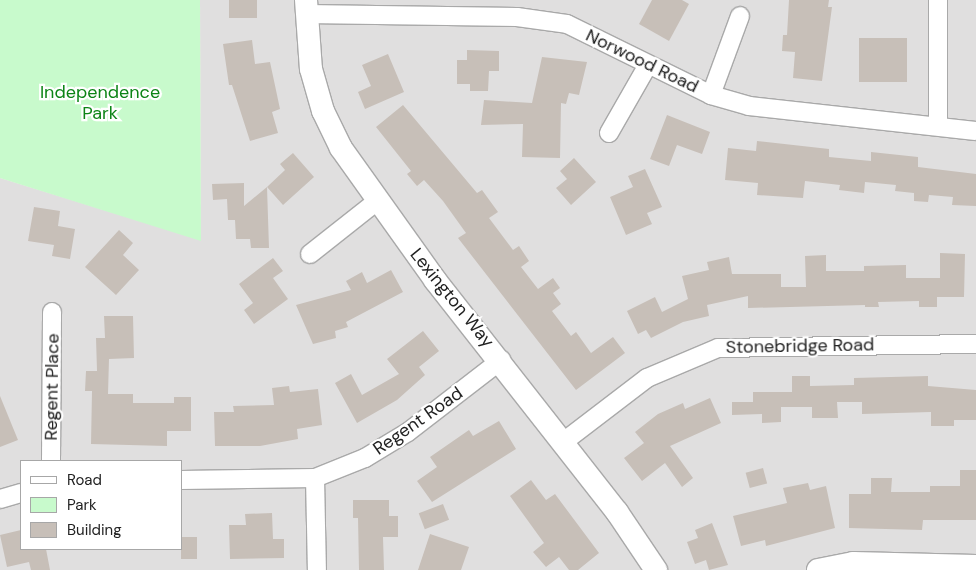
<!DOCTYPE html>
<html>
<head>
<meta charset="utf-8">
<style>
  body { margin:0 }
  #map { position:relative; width:976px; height:570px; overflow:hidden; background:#f2efe9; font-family:"DM Sans",sans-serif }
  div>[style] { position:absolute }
  .residential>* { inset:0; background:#e0dfdf }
  .park>* { inset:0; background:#c8facc }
  .building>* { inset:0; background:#c7bfb8; transform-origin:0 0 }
  .roads { filter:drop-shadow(1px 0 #a9a9a9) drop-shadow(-1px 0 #a9a9a9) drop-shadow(0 1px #a9a9a9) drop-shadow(0 -1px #a9a9a9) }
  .minor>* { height:18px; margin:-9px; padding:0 9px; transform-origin:9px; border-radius:9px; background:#fff }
  .tertiary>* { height:22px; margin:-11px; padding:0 11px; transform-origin:11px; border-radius:11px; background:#fff }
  span { translate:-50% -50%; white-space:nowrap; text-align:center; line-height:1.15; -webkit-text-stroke:4.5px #fff; paint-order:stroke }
  .street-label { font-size:18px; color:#222 }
  .park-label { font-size:18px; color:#0c8416 }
  .legend { position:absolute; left:20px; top:460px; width:162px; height:90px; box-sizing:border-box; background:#fff; border:1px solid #a7a7a7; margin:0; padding:6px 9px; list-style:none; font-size:15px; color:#222 }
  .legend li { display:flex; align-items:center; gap:10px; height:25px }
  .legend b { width:25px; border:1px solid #a7a7a7 }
</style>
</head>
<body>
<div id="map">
  <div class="residential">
    <div style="clip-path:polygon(evenodd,200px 0,976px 0,976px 570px,0 570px,0 178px,201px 240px,200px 0,21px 461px,181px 461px,181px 549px,21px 549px,21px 461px)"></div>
  </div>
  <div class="park">
    <div style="clip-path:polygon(0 0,200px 0,201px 241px,0 178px)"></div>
  </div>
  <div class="building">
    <div style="left:229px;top:0;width:28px;height:18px"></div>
    <div style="clip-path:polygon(652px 0,682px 0,689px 4px,669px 41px,639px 24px)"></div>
    <div style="clip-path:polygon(789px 0,829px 0,828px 7px,832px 7px,822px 81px,793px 78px,795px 52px,782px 51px,783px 35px,787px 35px)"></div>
    <div style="left:859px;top:38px;width:48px;height:44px"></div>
    <div style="clip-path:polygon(252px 40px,255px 64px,270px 62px,280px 109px,272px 112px,278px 133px,250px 141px,232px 85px,229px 85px,223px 44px)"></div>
    <div style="clip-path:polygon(467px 50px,499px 51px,499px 71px,489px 71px,488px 91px,470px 91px,470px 84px,457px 84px,457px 60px,467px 60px)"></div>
    <div style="clip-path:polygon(388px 54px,404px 92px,365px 109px,358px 92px,371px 86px,362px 65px)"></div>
    <div style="clip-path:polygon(542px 57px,587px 62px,579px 95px,569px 93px,566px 104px,561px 103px,560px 158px,522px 157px,523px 124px,481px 125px,484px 100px,532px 103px)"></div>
    <div style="clip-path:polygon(403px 105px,477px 193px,482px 190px,498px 212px,489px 218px,513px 250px,519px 246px,529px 261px,521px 267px,538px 289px,553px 278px,560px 288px,553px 293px,561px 304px,552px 311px,571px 336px,576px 332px,591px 353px,613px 337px,625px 353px,576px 390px,458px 238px,466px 233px,443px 201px,424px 180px,417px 186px,407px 174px,411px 171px,376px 127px)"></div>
    <div style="clip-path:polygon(667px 115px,710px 132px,702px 154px,677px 145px,669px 166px,650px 159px)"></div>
    <div style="clip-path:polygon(757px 141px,829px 149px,829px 157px,871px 161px,871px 152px,918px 157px,918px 167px,976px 174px,976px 206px,952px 205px,953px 197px,929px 195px,928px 202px,914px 201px,914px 193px,895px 191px,896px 185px,865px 182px,864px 193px,839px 190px,840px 185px,805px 181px,803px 198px,757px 195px,758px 183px,725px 180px,728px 148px,756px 151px)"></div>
    <div style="clip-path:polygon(293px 153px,314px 177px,283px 205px,267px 187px,285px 170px,280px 164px)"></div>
    <div style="clip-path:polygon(574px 158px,596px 182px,571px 205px,556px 188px,567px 179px,560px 171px)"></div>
    <div style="clip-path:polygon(645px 169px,662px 207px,647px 213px,652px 224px,626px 235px,610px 197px,633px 187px,628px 176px)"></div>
    <div style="clip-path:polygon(244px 183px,244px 206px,267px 187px,269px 248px,251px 248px,250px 239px,236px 239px,235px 220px,228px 220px,227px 199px,213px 200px,212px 184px)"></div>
    <div style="clip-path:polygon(34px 207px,60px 211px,58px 226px,75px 229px,70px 259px,52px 256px,54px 245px,28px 241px)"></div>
    <div style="clip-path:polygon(119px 230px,133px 243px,123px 255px,139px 270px,116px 295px,85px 267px)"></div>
    <div style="clip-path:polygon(940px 253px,965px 254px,964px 297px,937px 297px,937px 307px,919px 307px,919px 301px,878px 302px,879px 307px,865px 307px,865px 305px,748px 308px,748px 296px,707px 305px,709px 316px,683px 322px,651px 338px,646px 330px,638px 334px,627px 311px,655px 297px,662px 312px,688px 299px,682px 276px,709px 270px,707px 262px,729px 257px,732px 274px,781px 274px,781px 287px,806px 287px,805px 256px,826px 255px,826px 271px,864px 271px,864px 266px,906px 265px,906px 278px,940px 278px)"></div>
    <div style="clip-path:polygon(273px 258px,283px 271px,273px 278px,288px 299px,254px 324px,244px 310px,253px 303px,239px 284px)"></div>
    <div style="clip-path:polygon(391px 270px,403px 292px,346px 322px,348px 327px,335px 331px,336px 338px,313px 344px,296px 305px,351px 290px,346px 281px,362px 272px,367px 283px)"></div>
    <div style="clip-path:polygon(104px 316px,133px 316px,134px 358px,109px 359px,108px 394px,133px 394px,133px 403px,174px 403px,174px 397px,191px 397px,191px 431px,167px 431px,167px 446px,91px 444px,92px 391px,85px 391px,86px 371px,97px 371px,96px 338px,105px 338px)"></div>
    <div style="clip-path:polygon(423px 331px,439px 351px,419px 367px,425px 375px,397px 400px,357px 423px,335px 383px,351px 374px,362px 395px,399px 374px,387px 359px)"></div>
    <div style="clip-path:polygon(792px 376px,810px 376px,810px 386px,854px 385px,854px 378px,928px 376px,928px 386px,976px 390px,976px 420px,954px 420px,954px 426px,931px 426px,931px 412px,862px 414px,862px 402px,837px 402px,838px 418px,812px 418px,812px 407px,781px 407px,781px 422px,762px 423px,762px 414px,732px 415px,732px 402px,753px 402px,753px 392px,792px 392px)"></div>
    <div style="clip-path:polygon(289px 386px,290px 392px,318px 389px,322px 425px,297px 429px,298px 439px,260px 446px,215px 446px,214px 412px,234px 412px,233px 406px,274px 405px,272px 388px)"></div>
    <div style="clip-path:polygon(0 396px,18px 440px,0 447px)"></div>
    <div style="clip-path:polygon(710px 398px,721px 423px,670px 446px,693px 478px,682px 487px,665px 463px,642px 481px,624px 458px,644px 443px,635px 432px,658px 414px,683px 403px,685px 409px)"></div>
    <div style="clip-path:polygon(499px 421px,516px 449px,432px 502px,417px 481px,437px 467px,430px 457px,469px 430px,473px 436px)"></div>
    <div style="left:763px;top:468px;width:16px;height:18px;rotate:75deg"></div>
    <div style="clip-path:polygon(960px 470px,976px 470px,976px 520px,923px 520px,922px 530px,849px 528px,849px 494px,871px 494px,871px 478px,892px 478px,891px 492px,930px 492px,930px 486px,960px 486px)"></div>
    <div style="clip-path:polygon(531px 480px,546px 500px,555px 494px,599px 553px,578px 570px,569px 570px,559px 557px,546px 567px,533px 552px,544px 543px,510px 496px)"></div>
    <div style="clip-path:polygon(808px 483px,810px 490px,826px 486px,835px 528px,766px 546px,765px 540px,741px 546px,733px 516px,787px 503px,783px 488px)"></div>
    <div style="clip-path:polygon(353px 500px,389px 500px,389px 516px,398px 516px,398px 537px,383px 537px,384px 570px,359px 570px,358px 518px,353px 518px)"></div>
    <div style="left:443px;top:504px;width:17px;height:26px;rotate:69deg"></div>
    <div style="clip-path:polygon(272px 513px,273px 539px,284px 539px,284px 558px,230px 559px,229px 525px,246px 525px,245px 514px)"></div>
    <div style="clip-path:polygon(712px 523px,728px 565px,709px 570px,706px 560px,695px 564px,687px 542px,698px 538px,695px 530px)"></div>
    <div style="clip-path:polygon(21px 530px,21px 549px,46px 549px,50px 570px,31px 570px,29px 562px,7px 567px,0 535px)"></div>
    <div style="clip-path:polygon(430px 534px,469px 547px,461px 570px,418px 570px)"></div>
    <div style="left:181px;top:537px;width:16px;height:22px"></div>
  </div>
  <div class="roads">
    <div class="minor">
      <div style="left:938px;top:0;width:126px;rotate:90deg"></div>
      <div style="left:306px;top:14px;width:211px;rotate:0.8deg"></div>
      <div style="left:517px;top:17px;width:50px;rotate:8deg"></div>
      <div style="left:567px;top:24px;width:161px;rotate:26.2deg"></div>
      <div style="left:711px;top:95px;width:40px;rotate:16deg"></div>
      <div style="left:749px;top:106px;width:228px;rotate:6.3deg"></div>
      <div style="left:711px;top:95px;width:84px;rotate:-69.8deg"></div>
      <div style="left:609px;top:133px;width:78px;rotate:-60.2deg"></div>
      <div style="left:310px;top:254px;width:85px;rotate:-38.3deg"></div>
      <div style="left:562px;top:443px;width:107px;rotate:-37.4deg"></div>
      <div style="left:647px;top:378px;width:77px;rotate:-22.9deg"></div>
      <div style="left:718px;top:348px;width:258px;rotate:-0.9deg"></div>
      <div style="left:51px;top:461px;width:149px;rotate:-89.6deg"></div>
      <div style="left:315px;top:478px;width:92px;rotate:88.8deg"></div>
      <div style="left:181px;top:480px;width:134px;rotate:-0.9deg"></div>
      <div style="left:315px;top:478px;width:54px;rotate:-21.8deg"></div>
      <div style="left:365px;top:458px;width:50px;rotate:-31.2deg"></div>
      <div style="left:408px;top:432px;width:118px;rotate:-37.7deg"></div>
      <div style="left:0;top:499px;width:22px;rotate:-16deg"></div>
    </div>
    <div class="tertiary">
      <div style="left:306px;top:0;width:69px;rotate:85.9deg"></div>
      <div style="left:311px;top:69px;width:44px;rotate:74.1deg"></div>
      <div style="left:323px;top:111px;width:41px;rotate:64.1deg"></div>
      <div style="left:341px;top:148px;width:162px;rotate:54.5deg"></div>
      <div style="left:435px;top:280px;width:295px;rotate:51.9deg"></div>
      <div style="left:617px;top:512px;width:70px;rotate:56.1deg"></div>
      <div style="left:818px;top:570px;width:36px;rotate:-11deg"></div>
      <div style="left:853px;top:563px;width:123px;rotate:1.4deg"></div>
    </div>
  </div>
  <div class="street-label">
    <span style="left:642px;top:61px;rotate:26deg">Norwood Road</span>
    <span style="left:452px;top:298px;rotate:51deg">Lexington Way</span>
    <span style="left:800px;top:346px;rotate:-1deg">Stonebridge Road</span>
    <span style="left:52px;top:387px;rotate:-89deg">Regent Place</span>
    <span style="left:418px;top:421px;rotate:-35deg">Regent Road</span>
  </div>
  <div class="park-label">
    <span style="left:100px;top:103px">Independence<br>Park</span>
  </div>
  <ul class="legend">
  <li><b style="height:6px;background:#fff"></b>Road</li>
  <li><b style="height:14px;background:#c8facc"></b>Park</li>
  <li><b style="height:14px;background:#c7bfb8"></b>Building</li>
  </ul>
</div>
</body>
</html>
